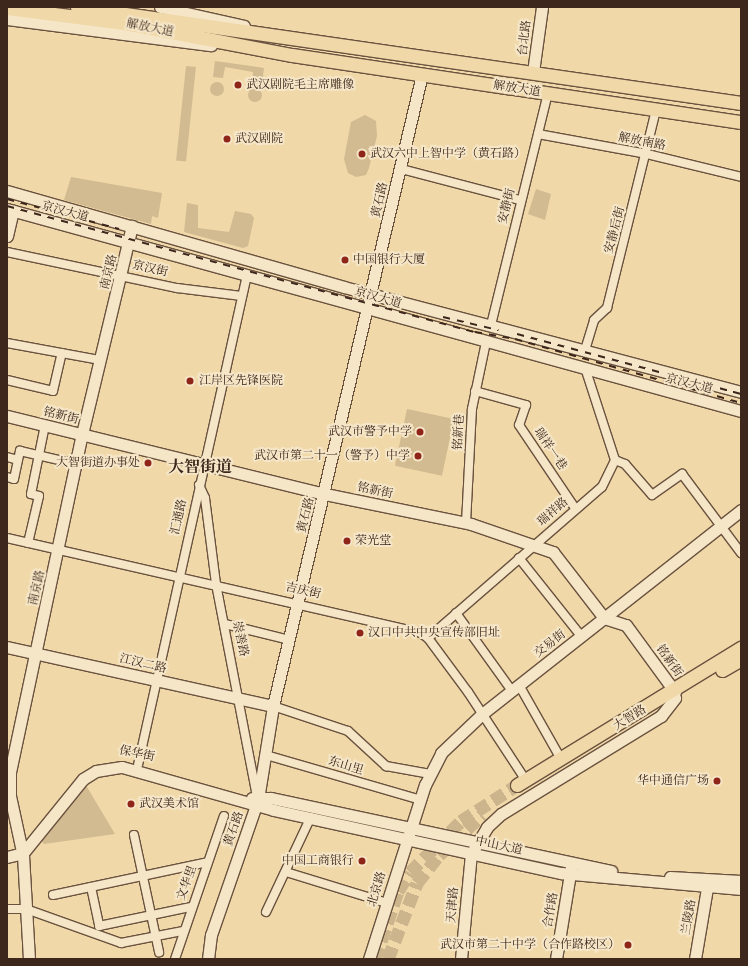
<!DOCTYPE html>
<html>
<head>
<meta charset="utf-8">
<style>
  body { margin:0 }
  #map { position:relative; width:748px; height:966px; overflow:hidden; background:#f0d8a9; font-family:"IM FELL Great Primer","Noto Serif SC",serif }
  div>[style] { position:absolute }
  .green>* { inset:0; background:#d2ba91; transform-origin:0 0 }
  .round { border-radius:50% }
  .primary-tunnel>* { height:13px; margin-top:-6.5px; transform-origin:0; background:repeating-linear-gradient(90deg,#ccb48d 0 13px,transparent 0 19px) }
  .roads { filter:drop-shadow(1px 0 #6a523f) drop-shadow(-1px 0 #6a523f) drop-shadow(0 1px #6a523f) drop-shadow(0 -1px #6a523f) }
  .street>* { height:8px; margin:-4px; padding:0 4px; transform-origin:4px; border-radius:4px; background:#f5e6c7 }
  .secondary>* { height:11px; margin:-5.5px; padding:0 5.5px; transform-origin:5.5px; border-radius:5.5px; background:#f5e6c7 }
  .primary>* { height:13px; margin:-6.5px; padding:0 6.5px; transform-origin:6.5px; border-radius:6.5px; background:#f0d8a9 }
  .rail>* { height:2px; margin-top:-1px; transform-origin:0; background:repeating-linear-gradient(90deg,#3d261c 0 7px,transparent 0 14px) }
  .dots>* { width:11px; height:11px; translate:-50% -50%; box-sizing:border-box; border:2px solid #f5e6c7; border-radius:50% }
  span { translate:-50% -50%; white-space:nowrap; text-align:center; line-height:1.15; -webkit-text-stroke:4px #f5e6c7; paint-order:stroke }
  .street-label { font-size:12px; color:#3d261c }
  .poi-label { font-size:12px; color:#3d261c }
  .left { translate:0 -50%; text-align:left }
  .right { translate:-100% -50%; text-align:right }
  .district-label { font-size:16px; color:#3d261c; font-weight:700 }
  .frame { position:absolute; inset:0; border:8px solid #3d261c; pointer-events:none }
</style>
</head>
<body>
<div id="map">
  <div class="green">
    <div style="clip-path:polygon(215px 61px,264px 68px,262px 84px,252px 83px,253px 72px,225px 67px,223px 78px,213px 77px)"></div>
    <div style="left:186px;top:66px;width:10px;height:95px;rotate:6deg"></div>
    <div class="round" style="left:210px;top:82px;width:14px;height:14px"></div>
    <div class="round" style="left:248px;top:88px;width:14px;height:14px"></div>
    <div style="clip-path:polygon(365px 115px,376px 121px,377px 136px,369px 168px,366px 175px,356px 177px,348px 173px,344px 159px,351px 122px)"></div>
    <div style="clip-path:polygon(71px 177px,162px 193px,158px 218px,152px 216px,151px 224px,64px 200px)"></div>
    <div style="clip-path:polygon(536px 189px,551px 194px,545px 220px,528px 214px)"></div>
    <div style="clip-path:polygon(187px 203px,198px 205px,198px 228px,229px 232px,235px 211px,251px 214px,254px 218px,248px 246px,243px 248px,184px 232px)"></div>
    <div style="left:407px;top:409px;width:48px;height:58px;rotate:12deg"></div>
    <div style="clip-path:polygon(84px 782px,115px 834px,44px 844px,37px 836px)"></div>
  </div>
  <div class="primary-tunnel">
    <div style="left:375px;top:959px;width:72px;rotate:-71.3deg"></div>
    <div style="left:398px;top:891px;width:22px;rotate:-58deg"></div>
    <div style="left:410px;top:872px;width:72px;rotate:-45deg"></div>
    <div style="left:461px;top:821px;width:67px;rotate:-32.7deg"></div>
    <div style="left:388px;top:959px;width:81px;rotate:-69.1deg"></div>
    <div style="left:417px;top:883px;width:36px;rotate:-52deg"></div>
    <div style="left:439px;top:855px;width:59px;rotate:-42.9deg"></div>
  </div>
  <div class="roads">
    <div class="street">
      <div style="left:538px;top:134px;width:111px;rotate:10.4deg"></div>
      <div style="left:647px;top:154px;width:97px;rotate:13.7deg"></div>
      <div style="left:401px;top:169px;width:123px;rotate:14.6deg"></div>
      <div style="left:7px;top:252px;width:174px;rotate:12deg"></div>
      <div style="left:177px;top:288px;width:65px;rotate:7deg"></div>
      <div style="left:491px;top:325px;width:239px;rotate:-76.2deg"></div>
      <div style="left:7px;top:343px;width:95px;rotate:10.4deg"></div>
      <div style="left:585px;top:350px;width:31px;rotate:-73deg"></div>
      <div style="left:594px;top:320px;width:18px;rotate:-43deg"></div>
      <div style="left:607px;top:308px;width:204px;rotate:-76.1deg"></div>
      <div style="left:7px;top:380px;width:47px;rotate:13.4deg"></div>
      <div style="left:53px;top:391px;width:39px;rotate:-77deg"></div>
      <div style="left:475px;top:391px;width:53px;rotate:15.4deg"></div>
      <div style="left:526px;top:405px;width:21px;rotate:109deg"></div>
      <div style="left:519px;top:425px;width:100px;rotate:56deg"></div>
      <div style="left:7px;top:457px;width:11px;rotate:15deg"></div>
      <div style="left:615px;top:460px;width:11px;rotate:22deg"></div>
      <div style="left:625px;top:464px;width:41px;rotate:48.9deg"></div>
      <div style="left:652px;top:495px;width:37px;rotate:-35deg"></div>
      <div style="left:682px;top:474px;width:99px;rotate:53.2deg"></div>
      <div style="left:7px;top:477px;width:7px;rotate:16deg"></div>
      <div style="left:14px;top:479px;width:29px;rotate:-78deg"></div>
      <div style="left:20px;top:451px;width:57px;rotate:13.1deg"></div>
      <div style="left:199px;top:485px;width:14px;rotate:65deg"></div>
      <div style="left:205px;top:498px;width:87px;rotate:82.7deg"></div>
      <div style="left:216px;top:584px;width:216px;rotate:79.1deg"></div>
      <div style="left:466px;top:523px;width:114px;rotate:-87deg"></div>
      <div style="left:472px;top:409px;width:68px;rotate:-78.2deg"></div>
      <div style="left:7px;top:538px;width:423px;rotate:12.9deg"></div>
      <div style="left:419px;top:632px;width:11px;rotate:34deg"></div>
      <div style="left:428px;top:638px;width:67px;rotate:53.5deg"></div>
      <div style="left:468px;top:692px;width:100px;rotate:56.8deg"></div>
      <div style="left:28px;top:543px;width:48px;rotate:-76.8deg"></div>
      <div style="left:39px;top:496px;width:8px;rotate:-166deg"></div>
      <div style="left:31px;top:494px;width:70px;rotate:-78.5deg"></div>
      <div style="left:519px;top:558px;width:100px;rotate:51.5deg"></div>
      <div style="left:456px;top:613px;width:96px;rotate:54.3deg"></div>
      <div style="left:225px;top:624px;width:66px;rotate:14deg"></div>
      <div style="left:428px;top:638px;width:230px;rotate:-41deg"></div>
      <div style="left:602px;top:487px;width:30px;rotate:-64deg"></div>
      <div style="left:615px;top:460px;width:94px;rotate:-108deg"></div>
      <div style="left:519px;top:685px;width:85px;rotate:60.4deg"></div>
      <div style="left:273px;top:706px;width:79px;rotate:18.4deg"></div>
      <div style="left:348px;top:731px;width:52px;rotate:42.6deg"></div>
      <div style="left:386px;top:766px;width:45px;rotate:10.3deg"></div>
      <div style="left:266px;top:755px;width:161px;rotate:16.2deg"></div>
      <div style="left:138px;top:765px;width:502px;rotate:-77.46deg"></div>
      <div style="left:134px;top:835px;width:120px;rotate:77.9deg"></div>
      <div style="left:286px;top:872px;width:106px;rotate:17.1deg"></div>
      <div style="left:91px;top:887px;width:40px;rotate:78deg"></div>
      <div style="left:99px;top:926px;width:94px;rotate:-11.7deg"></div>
      <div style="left:53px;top:895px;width:158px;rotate:-12deg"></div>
      <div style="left:7px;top:909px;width:19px"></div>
      <div style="left:26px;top:909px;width:101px;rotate:19.7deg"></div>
      <div style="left:121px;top:943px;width:62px;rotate:-11.1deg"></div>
      <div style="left:266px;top:912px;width:105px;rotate:-64.7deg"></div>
      <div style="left:175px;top:959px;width:151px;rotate:-71.1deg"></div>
    </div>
    <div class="secondary">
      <div style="left:160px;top:7px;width:86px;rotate:12.7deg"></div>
      <div style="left:7px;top:19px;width:206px;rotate:7.3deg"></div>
      <div style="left:533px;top:72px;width:66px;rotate:-82.1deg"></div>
      <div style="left:7px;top:191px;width:350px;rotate:15.9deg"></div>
      <div style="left:344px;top:287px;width:411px;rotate:14.8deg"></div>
      <div style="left:7px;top:209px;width:761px;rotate:15.39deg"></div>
      <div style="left:7px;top:236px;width:26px;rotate:-77deg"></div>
      <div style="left:7px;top:416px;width:327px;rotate:13.8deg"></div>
      <div style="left:325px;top:494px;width:149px;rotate:11.6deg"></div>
      <div style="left:471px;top:524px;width:87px;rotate:18.9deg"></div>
      <div style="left:553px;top:552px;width:83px;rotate:52.3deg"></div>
      <div style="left:604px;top:618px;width:23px;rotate:18deg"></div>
      <div style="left:626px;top:625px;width:83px;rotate:53.8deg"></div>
      <div style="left:7px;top:647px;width:272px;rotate:12.5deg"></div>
      <div style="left:252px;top:798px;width:19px"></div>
      <div style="left:271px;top:798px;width:348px;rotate:12.1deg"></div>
      <div style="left:7px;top:857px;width:16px;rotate:-14deg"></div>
      <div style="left:23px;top:853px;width:95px;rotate:-51deg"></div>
      <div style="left:83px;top:779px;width:15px;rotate:-32deg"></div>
      <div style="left:96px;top:771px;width:26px;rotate:-9deg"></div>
      <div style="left:122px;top:767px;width:158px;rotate:15.8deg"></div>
      <div style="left:274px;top:810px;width:294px;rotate:12.4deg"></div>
      <div style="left:561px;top:873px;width:181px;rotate:5.1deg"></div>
      <div style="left:670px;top:877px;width:71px;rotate:3.2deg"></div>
      <div style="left:29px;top:959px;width:103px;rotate:-93.3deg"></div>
      <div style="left:23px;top:856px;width:61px;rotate:-102.2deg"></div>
      <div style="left:10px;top:796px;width:24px;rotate:-90deg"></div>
      <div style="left:10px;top:772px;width:346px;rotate:-78deg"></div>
      <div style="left:82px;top:434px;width:214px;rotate:-76.5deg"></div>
      <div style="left:208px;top:959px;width:24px;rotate:-83deg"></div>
      <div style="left:211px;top:935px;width:144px;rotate:-70.9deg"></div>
      <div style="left:258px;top:799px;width:94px;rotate:-80.8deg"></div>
      <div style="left:273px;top:706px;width:649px;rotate:-76.73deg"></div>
      <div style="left:369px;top:959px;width:183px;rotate:-72.2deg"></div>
      <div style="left:425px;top:785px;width:36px;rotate:-63deg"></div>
      <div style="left:441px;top:753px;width:57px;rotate:-43.6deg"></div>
      <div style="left:482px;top:714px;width:330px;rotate:-38.2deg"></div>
      <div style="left:461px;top:959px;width:105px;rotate:-84.6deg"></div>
      <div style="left:471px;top:854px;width:31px;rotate:-59deg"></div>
      <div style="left:487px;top:827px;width:19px;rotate:-43deg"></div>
      <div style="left:501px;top:814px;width:188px;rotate:-31.5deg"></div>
      <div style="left:661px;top:716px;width:23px;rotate:-52deg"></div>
      <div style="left:556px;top:959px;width:93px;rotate:-80.7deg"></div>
      <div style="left:695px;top:959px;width:78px;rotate:-80.4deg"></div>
    </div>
    <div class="primary">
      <div style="left:77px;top:7px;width:671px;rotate:8.23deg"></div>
      <div style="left:7px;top:8px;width:118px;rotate:7.3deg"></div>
      <div style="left:124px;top:23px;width:171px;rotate:10.8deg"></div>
      <div style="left:292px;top:55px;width:454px;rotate:8.5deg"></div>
      <div style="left:722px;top:670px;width:22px;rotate:-30deg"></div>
      <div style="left:517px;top:785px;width:263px;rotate:-31.5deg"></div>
    </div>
  </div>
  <div class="rail">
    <div style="left:7px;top:199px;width:116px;rotate:15deg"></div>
    <div style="left:7px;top:206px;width:485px;rotate:15.1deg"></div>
    <div style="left:475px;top:332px;width:41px;rotate:9.9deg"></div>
    <div style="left:515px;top:339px;width:235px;rotate:15.8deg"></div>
    <div style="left:443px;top:317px;width:57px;rotate:13.3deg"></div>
    <div style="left:517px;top:334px;width:232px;rotate:15deg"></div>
  </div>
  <div class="dots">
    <div style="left:238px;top:85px;background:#8f2418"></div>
    <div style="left:227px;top:139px;background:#8f2418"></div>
    <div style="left:362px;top:154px;background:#8f2418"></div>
    <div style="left:345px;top:260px;background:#8f2418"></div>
    <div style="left:190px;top:381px;background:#8f2418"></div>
    <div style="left:420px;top:432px;background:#8f2418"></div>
    <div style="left:418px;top:456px;background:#8f2418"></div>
    <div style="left:148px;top:463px;background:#8f2418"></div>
    <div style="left:347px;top:541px;background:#8f2418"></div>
    <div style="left:360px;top:633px;background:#8f2418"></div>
    <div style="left:717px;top:781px;background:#8f2418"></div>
    <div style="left:131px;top:804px;background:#8f2418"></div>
    <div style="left:362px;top:861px;background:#8f2418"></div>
    <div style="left:628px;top:945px;background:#8f2418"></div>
  </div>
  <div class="street-label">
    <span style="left:150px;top:28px;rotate:11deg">解放大道</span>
    <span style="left:525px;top:38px;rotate:-83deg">台北路</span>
    <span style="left:517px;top:89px;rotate:9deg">解放大道</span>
    <span style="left:642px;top:142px;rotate:11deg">解放南路</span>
    <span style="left:380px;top:200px;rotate:-77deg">黄石路</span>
    <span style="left:507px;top:206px;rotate:-76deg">安静街</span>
    <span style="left:65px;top:212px;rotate:15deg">京汉大道</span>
    <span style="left:615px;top:230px;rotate:-75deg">安静后街</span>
    <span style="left:150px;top:269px;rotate:13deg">京汉街</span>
    <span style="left:109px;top:272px;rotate:-76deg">南京路</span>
    <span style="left:378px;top:298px;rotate:16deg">京汉大道</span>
    <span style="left:689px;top:384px;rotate:14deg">京汉大道</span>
    <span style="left:61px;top:416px;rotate:14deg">铭新街</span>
    <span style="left:459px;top:432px;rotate:-87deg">铭新巷</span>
    <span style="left:550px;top:449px;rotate:56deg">瑞祥一巷</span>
    <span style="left:375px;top:491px;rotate:12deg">铭新街</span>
    <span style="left:553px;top:512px;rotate:-41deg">瑞祥路</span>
    <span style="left:306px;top:515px;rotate:-76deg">黄石路</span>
    <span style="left:179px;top:517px;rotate:-77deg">汇通路</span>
    <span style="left:37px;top:588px;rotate:-77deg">南京路</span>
    <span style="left:303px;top:591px;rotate:13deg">吉庆街</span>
    <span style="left:240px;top:639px;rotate:78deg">崇善路</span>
    <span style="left:550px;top:644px;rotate:-38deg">交易街</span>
    <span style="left:669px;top:661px;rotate:54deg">铭新街</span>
    <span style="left:143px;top:664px;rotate:13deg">江汉二路</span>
    <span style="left:630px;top:718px;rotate:-32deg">大智路</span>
    <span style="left:137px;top:754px;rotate:11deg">保华街</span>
    <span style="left:346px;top:766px;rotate:17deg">东山里</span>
    <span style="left:234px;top:829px;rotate:-71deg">黄石路</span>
    <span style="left:499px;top:846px;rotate:12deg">中山大道</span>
    <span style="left:187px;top:883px;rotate:-70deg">文华里</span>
    <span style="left:377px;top:889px;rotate:-73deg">北京路</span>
    <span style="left:453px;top:905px;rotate:-85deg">天津路</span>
    <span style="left:551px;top:910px;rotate:-80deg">合作路</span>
    <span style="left:689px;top:917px;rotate:-80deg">兰陵路</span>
  </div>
  <div class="poi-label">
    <span class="left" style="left:246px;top:85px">武汉剧院毛主席雕像</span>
    <span class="left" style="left:235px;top:139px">武汉剧院</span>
    <span class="left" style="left:370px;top:154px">武汉六中上智中学（黄石路）</span>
    <span class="left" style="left:353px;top:260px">中国银行大厦</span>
    <span class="left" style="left:199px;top:381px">江岸区先锋医院</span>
    <span class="right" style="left:412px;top:432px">武汉市警予中学</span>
    <span class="right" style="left:410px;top:456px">武汉市第二十一（警予）中学</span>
    <span class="right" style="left:140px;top:463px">大智街道办事处</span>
    <span class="left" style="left:355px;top:541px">荣光堂</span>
    <span class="left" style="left:368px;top:633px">汉口中共中央宣传部旧址</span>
    <span class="right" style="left:709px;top:781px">华中通信广场</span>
    <span class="left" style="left:139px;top:804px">武汉美术馆</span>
    <span class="right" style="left:354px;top:861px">中国工商银行</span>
    <span class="right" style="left:620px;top:945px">武汉市第二十中学（合作路校区）</span>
  </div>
  <div class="district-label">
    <span style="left:200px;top:467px">大智街道</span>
  </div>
  <div class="frame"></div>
</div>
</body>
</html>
